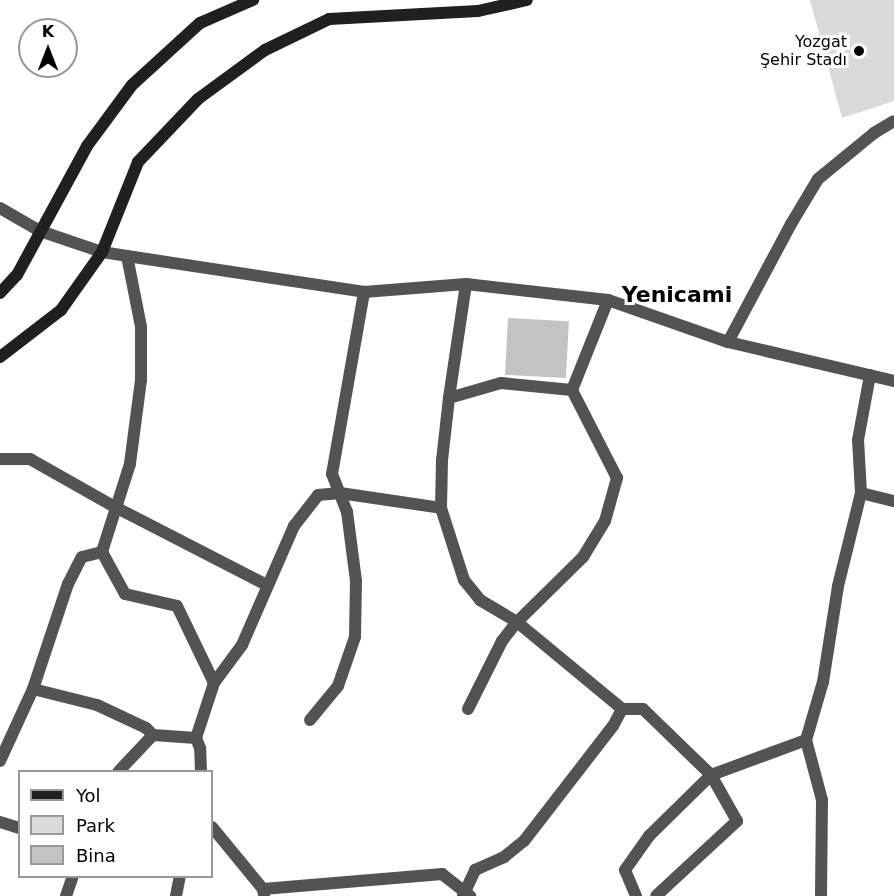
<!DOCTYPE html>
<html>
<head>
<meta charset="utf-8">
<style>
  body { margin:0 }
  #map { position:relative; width:894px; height:896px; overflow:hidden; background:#fff; font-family:"DejaVu Sans",sans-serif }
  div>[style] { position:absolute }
  .green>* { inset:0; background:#dadada }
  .building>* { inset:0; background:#c3c3c3; transform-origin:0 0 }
  .street>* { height:12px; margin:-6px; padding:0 6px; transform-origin:6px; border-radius:6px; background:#535353 }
  .secondary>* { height:12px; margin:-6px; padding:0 6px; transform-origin:6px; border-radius:6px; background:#202020 }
  .dots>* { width:16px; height:16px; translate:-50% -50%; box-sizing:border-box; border:3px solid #fff; border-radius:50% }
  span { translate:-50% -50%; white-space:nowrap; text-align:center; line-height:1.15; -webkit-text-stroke:6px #fff; paint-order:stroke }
  .poi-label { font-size:16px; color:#000 }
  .right { translate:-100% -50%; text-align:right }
  .district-label { font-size:22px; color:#000; font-weight:700 }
  .legend { position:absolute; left:18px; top:770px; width:195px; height:108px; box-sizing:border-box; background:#fff; border:2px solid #999; margin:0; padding:8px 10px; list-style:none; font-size:18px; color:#000 }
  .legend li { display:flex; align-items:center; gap:12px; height:30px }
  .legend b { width:30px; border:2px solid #999 }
  .north { position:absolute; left:18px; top:18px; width:60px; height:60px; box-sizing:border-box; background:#fff; border:2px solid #999; border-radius:50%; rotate:0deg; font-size:16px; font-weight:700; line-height:24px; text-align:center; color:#000 }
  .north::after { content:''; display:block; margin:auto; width:21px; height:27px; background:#000; clip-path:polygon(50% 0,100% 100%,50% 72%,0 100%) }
</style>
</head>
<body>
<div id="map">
  <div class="green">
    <div style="clip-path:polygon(810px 0,894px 0,894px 101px,842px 118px)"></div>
  </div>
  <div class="building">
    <div style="left:508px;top:318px;width:61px;height:57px;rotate:3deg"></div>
  </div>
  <div class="street">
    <div style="left:0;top:208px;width:46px;rotate:29.9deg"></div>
    <div style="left:40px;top:231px;width:65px;rotate:18.7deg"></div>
    <div style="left:102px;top:252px;width:25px;rotate:9deg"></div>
    <div style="left:127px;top:256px;width:240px;rotate:8.6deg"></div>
    <div style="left:364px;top:292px;width:102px;rotate:-4.5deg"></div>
    <div style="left:466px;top:284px;width:143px;rotate:6.4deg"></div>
    <div style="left:608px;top:300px;width:127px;rotate:19.3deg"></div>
    <div style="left:728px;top:342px;width:171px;rotate:13.2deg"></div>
    <div style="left:127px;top:256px;width:72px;rotate:78.8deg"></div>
    <div style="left:141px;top:327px;width:53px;rotate:90deg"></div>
    <div style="left:141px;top:380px;width:85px;rotate:97.5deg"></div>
    <div style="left:130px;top:464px;width:92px;rotate:107.7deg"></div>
    <div style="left:102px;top:552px;width:48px;rotate:61.3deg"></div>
    <div style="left:125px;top:594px;width:53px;rotate:13deg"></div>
    <div style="left:177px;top:606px;width:85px;rotate:64.3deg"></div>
    <div style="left:466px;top:284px;width:115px;rotate:98.5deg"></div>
    <div style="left:449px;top:398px;width:62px;rotate:96.4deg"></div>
    <div style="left:442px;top:460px;width:48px;rotate:91.2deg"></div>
    <div style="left:441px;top:508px;width:76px;rotate:72.3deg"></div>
    <div style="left:464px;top:580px;width:26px;rotate:51deg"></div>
    <div style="left:480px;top:600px;width:43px;rotate:30.7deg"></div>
    <div style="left:517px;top:622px;width:136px;rotate:39.6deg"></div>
    <div style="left:622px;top:709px;width:21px"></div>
    <div style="left:643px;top:709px;width:95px;rotate:44.1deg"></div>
    <div style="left:711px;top:775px;width:53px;rotate:60.5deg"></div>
    <div style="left:737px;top:821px;width:110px;rotate:137.2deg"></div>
    <div style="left:728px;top:342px;width:134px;rotate:-61.9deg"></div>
    <div style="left:791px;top:224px;width:52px;rotate:-59deg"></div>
    <div style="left:818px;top:179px;width:72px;rotate:-39.4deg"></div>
    <div style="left:874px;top:133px;width:23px;rotate:-31deg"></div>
    <div style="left:449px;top:398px;width:54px;rotate:-16.1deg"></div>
    <div style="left:501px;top:383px;width:71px;rotate:5.6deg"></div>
    <div style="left:0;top:459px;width:30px"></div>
    <div style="left:30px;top:459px;width:98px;rotate:29.5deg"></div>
    <div style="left:115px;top:507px;width:171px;rotate:27.2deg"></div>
    <div style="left:861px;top:493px;width:34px;rotate:14deg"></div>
    <div style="left:33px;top:689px;width:66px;rotate:14deg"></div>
    <div style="left:97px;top:705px;width:54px;rotate:25.1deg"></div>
    <div style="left:146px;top:728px;width:10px;rotate:45deg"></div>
    <div style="left:153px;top:735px;width:43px;rotate:4deg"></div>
    <div style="left:468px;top:709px;width:76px;rotate:-63.4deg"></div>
    <div style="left:502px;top:641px;width:24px;rotate:-52deg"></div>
    <div style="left:517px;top:622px;width:93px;rotate:-44.6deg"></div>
    <div style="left:583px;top:557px;width:42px;rotate:-58.6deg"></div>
    <div style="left:605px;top:521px;width:45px;rotate:-74.4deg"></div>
    <div style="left:617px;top:478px;width:99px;rotate:-117.1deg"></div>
    <div style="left:572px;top:390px;width:97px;rotate:-68.2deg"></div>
    <div style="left:310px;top:720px;width:44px;rotate:-50.5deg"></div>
    <div style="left:338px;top:686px;width:52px;rotate:-70.9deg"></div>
    <div style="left:355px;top:637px;width:56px;rotate:-89deg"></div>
    <div style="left:356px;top:581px;width:70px;rotate:-97.4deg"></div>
    <div style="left:347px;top:512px;width:41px;rotate:-111.5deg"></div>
    <div style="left:332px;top:474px;width:185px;rotate:-80deg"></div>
    <div style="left:0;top:761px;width:79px;rotate:-65.4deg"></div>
    <div style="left:33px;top:689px;width:111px;rotate:-71.6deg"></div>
    <div style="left:68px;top:584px;width:30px;rotate:-63deg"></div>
    <div style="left:82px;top:557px;width:21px;rotate:-14deg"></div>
    <div style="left:118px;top:772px;width:51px;rotate:-46.6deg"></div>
    <div style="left:201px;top:772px;width:24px;rotate:-92deg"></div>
    <div style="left:200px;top:748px;width:11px;rotate:-112deg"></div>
    <div style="left:196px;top:738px;width:58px;rotate:-71.9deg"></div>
    <div style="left:214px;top:683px;width:47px;rotate:-53.6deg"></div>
    <div style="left:242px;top:645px;width:130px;rotate:-66.4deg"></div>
    <div style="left:294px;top:526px;width:39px;rotate:-52deg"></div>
    <div style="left:318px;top:495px;width:22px;rotate:-5deg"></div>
    <div style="left:340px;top:493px;width:102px;rotate:8.4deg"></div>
    <div style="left:0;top:822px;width:21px;rotate:17deg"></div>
    <div style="left:212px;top:827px;width:80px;rotate:50.6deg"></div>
    <div style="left:263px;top:889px;width:6px;rotate:81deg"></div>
    <div style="left:263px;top:889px;width:180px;rotate:-4.8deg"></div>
    <div style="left:442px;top:874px;width:36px;rotate:38deg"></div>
    <div style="left:66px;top:896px;width:21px;rotate:-71deg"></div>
    <div style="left:176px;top:896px;width:20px;rotate:-79deg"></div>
    <div style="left:463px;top:896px;width:29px;rotate:-65deg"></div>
    <div style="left:475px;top:870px;width:32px;rotate:-24deg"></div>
    <div style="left:504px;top:857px;width:26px;rotate:-39deg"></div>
    <div style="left:524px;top:841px;width:145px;rotate:-52.3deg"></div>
    <div style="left:613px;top:726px;width:19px;rotate:-62deg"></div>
    <div style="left:636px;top:896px;width:28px;rotate:-113deg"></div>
    <div style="left:625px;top:870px;width:42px;rotate:-54.8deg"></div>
    <div style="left:649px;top:836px;width:87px;rotate:-44.5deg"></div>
    <div style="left:711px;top:775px;width:101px;rotate:-20.2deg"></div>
    <div style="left:821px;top:896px;width:96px;rotate:-89.4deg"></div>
    <div style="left:822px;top:800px;width:62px;rotate:-104.9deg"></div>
    <div style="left:806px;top:740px;width:60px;rotate:-73.7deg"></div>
    <div style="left:823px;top:682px;width:97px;rotate:-81.1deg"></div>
    <div style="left:838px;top:586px;width:96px;rotate:-76.1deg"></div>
    <div style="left:861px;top:493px;width:53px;rotate:-93.2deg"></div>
    <div style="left:858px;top:440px;width:66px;rotate:-79.5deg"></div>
  </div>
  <div class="secondary">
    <div style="left:0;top:293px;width:25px;rotate:-47deg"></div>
    <div style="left:17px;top:275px;width:147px;rotate:-61.5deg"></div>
    <div style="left:87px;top:146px;width:76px;rotate:-53.6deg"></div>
    <div style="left:132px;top:85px;width:92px;rotate:-42.4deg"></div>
    <div style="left:200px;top:23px;width:58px;rotate:-23.5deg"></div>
    <div style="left:0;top:357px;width:77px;rotate:-37.6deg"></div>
    <div style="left:61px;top:310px;width:71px;rotate:-54.7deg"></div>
    <div style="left:102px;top:252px;width:97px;rotate:-68.2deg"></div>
    <div style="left:138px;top:162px;width:87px;rotate:-46.4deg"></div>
    <div style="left:198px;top:99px;width:83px;rotate:-36.2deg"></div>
    <div style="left:265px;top:50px;width:71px;rotate:-25.8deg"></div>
    <div style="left:329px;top:19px;width:149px;rotate:-3.1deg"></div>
    <div style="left:478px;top:11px;width:50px;rotate:-12.7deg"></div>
  </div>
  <div class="dots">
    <div style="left:859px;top:51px;background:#000"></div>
  </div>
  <div class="poi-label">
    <span class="right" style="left:847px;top:51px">Yozgat<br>Şehir Stadı</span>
  </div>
  <div class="district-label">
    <span style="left:677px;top:295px">Yenicami</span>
  </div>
  <ul class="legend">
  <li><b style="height:8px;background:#202020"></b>Yol</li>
  <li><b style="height:16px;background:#dadada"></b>Park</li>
  <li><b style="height:16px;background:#c3c3c3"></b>Bina</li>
  </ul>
  <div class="north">K</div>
</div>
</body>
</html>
